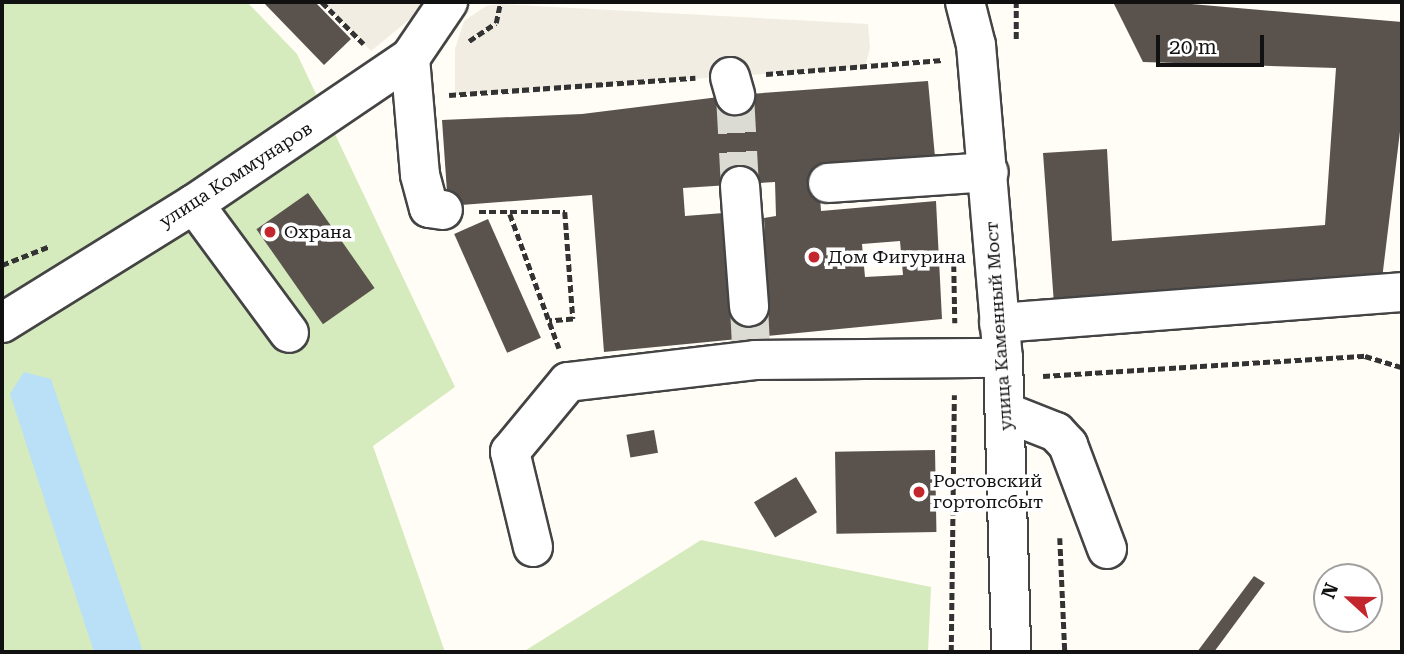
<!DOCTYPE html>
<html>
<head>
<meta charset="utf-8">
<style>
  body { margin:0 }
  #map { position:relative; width:1404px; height:654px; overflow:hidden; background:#fffdf5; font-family:"Roboto Serif",serif }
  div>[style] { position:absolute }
  .green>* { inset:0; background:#d5ebbd }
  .plaza>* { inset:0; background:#f1ede2 }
  .water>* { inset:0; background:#b9e0f7 }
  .building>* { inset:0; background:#5a524d; transform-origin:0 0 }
  .minor-tunnel>* { height:38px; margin-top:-19px; transform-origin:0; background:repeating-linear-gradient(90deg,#dbdad3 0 38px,transparent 0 57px) }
  .path>* { height:4.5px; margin-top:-2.25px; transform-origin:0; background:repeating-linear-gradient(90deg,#333 0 7px,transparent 0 10.5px) }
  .roads { filter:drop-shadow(2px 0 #444) drop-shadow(-2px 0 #444) drop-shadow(0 2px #444) drop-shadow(0 -2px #444) }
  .minor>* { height:38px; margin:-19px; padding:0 19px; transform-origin:19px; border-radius:19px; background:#fff }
  .dots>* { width:19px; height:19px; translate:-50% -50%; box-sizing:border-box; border:4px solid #fff; border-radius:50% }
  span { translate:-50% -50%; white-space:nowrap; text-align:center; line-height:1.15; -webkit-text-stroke:7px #fff; paint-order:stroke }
  .street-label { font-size:18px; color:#111 }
  .poi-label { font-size:18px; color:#111 }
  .left { translate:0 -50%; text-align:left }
  .frame { position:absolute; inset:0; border:4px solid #111; pointer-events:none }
  .north { position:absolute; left:1313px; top:563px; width:70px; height:70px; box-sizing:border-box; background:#fff; border:2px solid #a0a0a0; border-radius:50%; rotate:292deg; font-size:19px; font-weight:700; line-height:28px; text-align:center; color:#111 }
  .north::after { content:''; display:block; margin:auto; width:24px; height:32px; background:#c4262e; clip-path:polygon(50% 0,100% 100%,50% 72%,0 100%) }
  .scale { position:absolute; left:1156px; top:35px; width:108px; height:32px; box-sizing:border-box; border:4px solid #111; border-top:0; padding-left:9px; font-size:21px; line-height:24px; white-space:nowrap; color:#111; -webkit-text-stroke:5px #fff; paint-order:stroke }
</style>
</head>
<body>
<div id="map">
  <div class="green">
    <div style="clip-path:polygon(2px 2px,247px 2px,297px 54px,455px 387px,373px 446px,445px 652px,2px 652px)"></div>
    <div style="clip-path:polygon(701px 540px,931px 587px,928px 652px,523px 652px)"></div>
  </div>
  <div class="plaza">
    <div style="clip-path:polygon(322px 2px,420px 2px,416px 14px,371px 51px)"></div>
    <div style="clip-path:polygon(500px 4px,868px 24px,870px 48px,865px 67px,455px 95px,455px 49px,464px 21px,486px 6px)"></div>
  </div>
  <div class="water">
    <div style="clip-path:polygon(24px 372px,51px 379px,143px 652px,94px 652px,10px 394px)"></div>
  </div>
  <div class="building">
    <div style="clip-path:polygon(263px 2px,315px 2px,351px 39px,324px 65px)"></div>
    <div style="clip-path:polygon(1113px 2px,1168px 2px,1402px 22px,1402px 115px,1382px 279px,1054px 304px,1043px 153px,1107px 149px,1112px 241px,1325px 225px,1336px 68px,1143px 62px)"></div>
    <div style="clip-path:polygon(evenodd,928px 81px,935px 157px,818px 168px,821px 211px,936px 201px,942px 319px,604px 352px,592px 195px,448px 206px,442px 120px,582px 114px,735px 95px,928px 81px,775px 182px,776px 216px,764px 218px,768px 305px,724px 213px,685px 216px,683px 188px,775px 182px,928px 81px,900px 241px,903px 275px,865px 277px,862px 244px,900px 241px)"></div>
    <div style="left:308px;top:193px;width:116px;height:63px;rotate:55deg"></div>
    <div style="left:488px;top:219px;width:130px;height:37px;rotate:66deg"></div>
    <div style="left:654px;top:430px;width:23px;height:28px;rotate:80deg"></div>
    <div style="left:935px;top:450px;width:82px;height:100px;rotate:89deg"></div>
    <div style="left:796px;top:477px;width:41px;height:49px;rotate:59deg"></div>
    <div style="clip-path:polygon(1254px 576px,1265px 583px,1214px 652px,1197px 652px)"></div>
  </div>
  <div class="minor-tunnel">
    <div style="left:735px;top:95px;width:91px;rotate:86.9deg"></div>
    <div style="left:749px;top:307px;width:33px;rotate:87deg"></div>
  </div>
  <div class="path">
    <div style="left:322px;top:2px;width:59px;rotate:45deg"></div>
    <div style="left:1016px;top:39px;width:37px;rotate:-90deg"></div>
    <div style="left:469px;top:41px;width:32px;rotate:-34deg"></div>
    <div style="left:496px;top:23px;width:19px;rotate:-78deg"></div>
    <div style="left:766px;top:74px;width:177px;rotate:-4.5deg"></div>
    <div style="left:449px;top:95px;width:247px;rotate:-4deg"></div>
    <div style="left:479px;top:212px;width:86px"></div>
    <div style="left:565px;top:212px;width:107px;rotate:85.7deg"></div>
    <div style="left:573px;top:319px;width:24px;rotate:175deg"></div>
    <div style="left:510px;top:214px;width:143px;rotate:69.9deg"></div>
    <div style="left:2px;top:265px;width:52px;rotate:-21.6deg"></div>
    <div style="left:954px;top:265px;width:58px;rotate:89deg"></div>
    <div style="left:1043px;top:376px;width:323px;rotate:-3.6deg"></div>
    <div style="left:1365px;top:356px;width:39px;rotate:17deg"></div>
    <div style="left:1060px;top:538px;width:114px;rotate:87.5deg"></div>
    <div style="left:951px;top:652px;width:257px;rotate:-89.3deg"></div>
  </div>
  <div class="roads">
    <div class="minor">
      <div style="left:965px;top:2px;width:44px;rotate:75.7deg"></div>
      <div style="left:976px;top:45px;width:314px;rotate:85.1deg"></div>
      <div style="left:1003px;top:358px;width:294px;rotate:88.4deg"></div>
      <div style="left:410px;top:58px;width:117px;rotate:85.1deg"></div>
      <div style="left:420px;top:175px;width:34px;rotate:75deg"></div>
      <div style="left:429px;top:208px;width:14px;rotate:8deg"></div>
      <div style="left:730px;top:77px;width:19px;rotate:74deg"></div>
      <div style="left:828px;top:183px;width:161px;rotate:-3.9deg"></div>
      <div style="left:740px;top:186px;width:121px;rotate:85.7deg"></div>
      <div style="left:194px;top:204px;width:160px;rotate:53.6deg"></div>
      <div style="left:2px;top:323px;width:226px;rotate:-31.8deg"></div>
      <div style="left:194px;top:204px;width:261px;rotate:-34.1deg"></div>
      <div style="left:410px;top:58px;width:68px;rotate:-55.8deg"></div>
      <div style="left:999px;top:323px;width:404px;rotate:-4.4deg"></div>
      <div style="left:1005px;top:412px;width:55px;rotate:21.4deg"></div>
      <div style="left:1056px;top:432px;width:18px;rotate:47deg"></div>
      <div style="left:1068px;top:445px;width:111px;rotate:69.4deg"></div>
      <div style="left:533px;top:547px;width:98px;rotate:-103.6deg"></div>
      <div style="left:510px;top:452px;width:91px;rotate:-50.4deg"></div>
      <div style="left:568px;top:382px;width:188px;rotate:-6.7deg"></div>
      <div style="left:755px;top:360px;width:248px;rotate:-0.5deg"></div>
    </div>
  </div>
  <div class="dots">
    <div style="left:270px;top:232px;background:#c4262e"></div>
    <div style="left:814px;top:257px;background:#c4262e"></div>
    <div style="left:919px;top:492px;background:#c4262e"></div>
  </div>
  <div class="street-label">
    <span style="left:236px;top:175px;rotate:-33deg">улица Коммунаров</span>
    <span style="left:999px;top:326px;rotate:-94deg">улица Каменный Мост</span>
  </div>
  <div class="poi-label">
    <span class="left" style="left:284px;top:232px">Охрана</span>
    <span class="left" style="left:828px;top:257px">Дом Фигурина</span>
    <span class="left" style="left:933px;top:492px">Ростовский<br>гортопсбыт</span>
  </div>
  <div class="frame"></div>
  <div class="north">N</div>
  <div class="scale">20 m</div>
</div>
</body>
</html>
